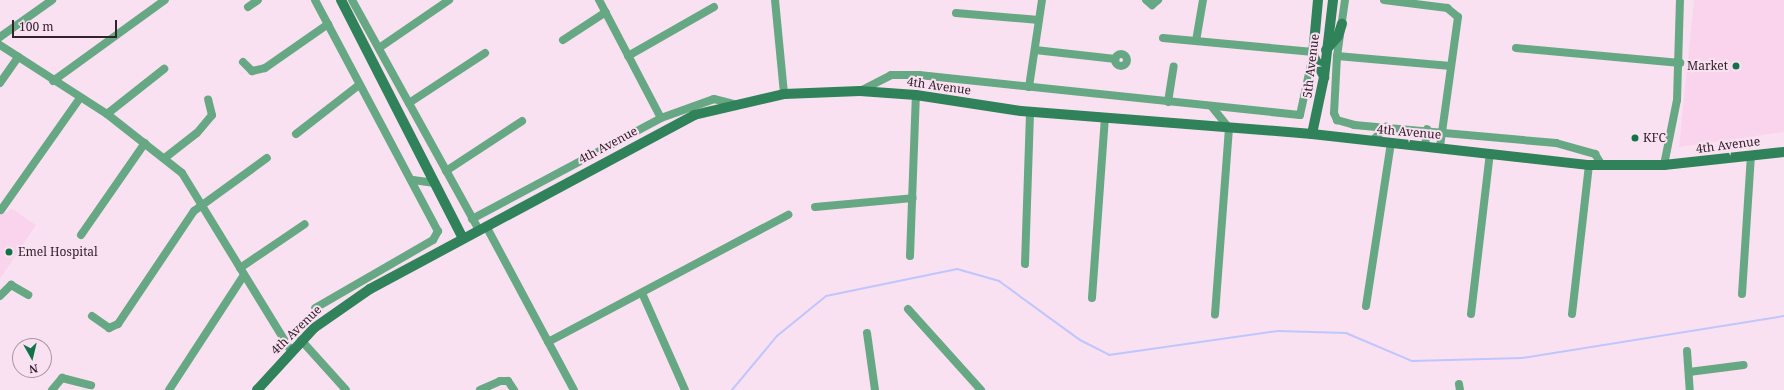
<!DOCTYPE html>
<html>
<head>
<meta charset="utf-8">
<style>
  body { margin:0 }
  #map { position:relative; width:1784px; height:390px; overflow:hidden; background:#fae1f1; font-family:"Noto Serif",serif }
  div>[style] { position:absolute }
  .built>* { inset:0; background:#fad4ed }
  .stream>* { height:2px; margin:-1px; padding:0 1px; transform-origin:1px; border-radius:1px; background:#bec6fd }
  .street>* { height:8px; margin:-4px; padding:0 4px; transform-origin:4px; border-radius:4px; background:#67a884 }
  .street>.ring { margin:-4px; padding:0; box-sizing:content-box; background:none; border:8px solid #67a884; border-radius:50% }
  .secondary>* { height:10px; margin:-5px; padding:0 5px; transform-origin:5px; border-radius:5px; background:#2f8259 }
  .dots>* { width:11px; height:11px; translate:-50% -50%; box-sizing:border-box; border:2px solid #fae1f1; border-radius:50% }
  span { translate:-50% -50%; white-space:nowrap; text-align:center; line-height:1.15; -webkit-text-stroke:4px #fae1f1; paint-order:stroke }
  .street-label { font-size:12px; color:#31222c }
  .poi-label { font-size:12px; color:#31222c }
  .right { translate:-100% -50%; text-align:right }
  .left { translate:0 -50%; text-align:left }
  .north { position:absolute; left:12px; top:338px; width:40px; height:40px; box-sizing:border-box; background:#fae1f1; border:1px solid #aa95a2; border-radius:50%; rotate:172deg; font-size:11px; font-weight:700; line-height:16px; text-align:center; color:#31222c }
  .north::after { content:''; display:block; margin:auto; width:14px; height:18px; background:#127349; clip-path:polygon(50% 0,100% 100%,50% 72%,0 100%) }
  .scale { position:absolute; left:12px; top:20px; width:105px; height:18px; box-sizing:border-box; border:2px solid #31222c; border-top:0; padding-left:5px; font-size:12px; line-height:14px; white-space:nowrap; color:#31222c; -webkit-text-stroke:3px #fae1f1; paint-order:stroke }
</style>
</head>
<body>
<div id="map">
  <div class="built">
    <div style="clip-path:polygon(1694px 0,1784px 0,1784px 132px,1679px 147px)"></div>
    <div style="clip-path:polygon(11px 208px,36px 225px,0 279px,0 209px,7px 213px)"></div>
  </div>
  <div class="stream">
    <div style="left:732px;top:390px;width:70px;rotate:-50.2deg"></div>
    <div style="left:777px;top:336px;width:63px;rotate:-39.2deg"></div>
    <div style="left:826px;top:296px;width:134px;rotate:-11.6deg"></div>
    <div style="left:957px;top:269px;width:44px;rotate:15.9deg"></div>
    <div style="left:999px;top:281px;width:100px;rotate:36.1deg"></div>
    <div style="left:1080px;top:340px;width:33px;rotate:27deg"></div>
    <div style="left:1109px;top:355px;width:171px;rotate:-8.1deg"></div>
    <div style="left:1278px;top:331px;width:68px;rotate:1.7deg"></div>
    <div style="left:1346px;top:333px;width:72px;rotate:23deg"></div>
    <div style="left:1412px;top:361px;width:110px;rotate:-1.6deg"></div>
    <div style="left:1522px;top:358px;width:265px;rotate:-9.1deg"></div>
  </div>
  <div class="street">
    <div style="left:315px;top:0;width:262px;rotate:62deg"></div>
    <div style="left:438px;top:231px;width:10px;rotate:119deg"></div>
    <div style="left:433px;top:240px;width:136px;rotate:150deg"></div>
    <div style="left:352px;top:0;width:263px;rotate:61.1deg"></div>
    <div style="left:599px;top:0;width:133px;rotate:62.3deg"></div>
    <div style="left:775px;top:0;width:94px;rotate:84.5deg"></div>
    <div style="left:1146px;top:0;width:8px;rotate:40deg"></div>
    <div style="left:1152px;top:5px;width:8px;rotate:-40deg"></div>
    <div style="left:1345px;top:0;width:57px;rotate:98.1deg"></div>
    <div style="left:1337px;top:56px;width:57px;rotate:93deg"></div>
    <div style="left:1334px;top:113px;width:8px;rotate:67deg"></div>
    <div style="left:1337px;top:120px;width:18px;rotate:16deg"></div>
    <div style="left:1354px;top:125px;width:203px;rotate:5.1deg"></div>
    <div style="left:1556px;top:143px;width:41px;rotate:15.8deg"></div>
    <div style="left:1595px;top:154px;width:13px;rotate:58deg"></div>
    <div style="left:1384px;top:0;width:64px;rotate:7.2deg"></div>
    <div style="left:1447px;top:8px;width:14px;rotate:39deg"></div>
    <div style="left:1458px;top:17px;width:131px;rotate:97.9deg"></div>
    <div style="left:248px;top:7px;width:12px;rotate:-35deg"></div>
    <div style="left:956px;top:13px;width:83px;rotate:4.8deg"></div>
    <div style="left:0;top:37px;width:64px;rotate:-35.4deg"></div>
    <div style="left:1163px;top:38px;width:151px;rotate:5.3deg"></div>
    <div style="left:563px;top:40px;width:51px;rotate:-33.1deg"></div>
    <div style="left:1196px;top:41px;width:42px;rotate:-80.3deg"></div>
    <div style="left:0;top:45px;width:127px;rotate:32.8deg"></div>
    <div style="left:107px;top:114px;width:95px;rotate:38.2deg"></div>
    <div style="left:182px;top:173px;width:209px;rotate:58.5deg"></div>
    <div style="left:379px;top:48px;width:85px;rotate:-34.4deg"></div>
    <div style="left:1516px;top:48px;width:165px;rotate:5.2deg"></div>
    <div style="left:1035px;top:50px;width:81px;rotate:6.4deg"></div>
    <div class="ring" style="left:1115px;top:54px;width:4px;height:4px"></div>
    <div style="left:628px;top:56px;width:99px;rotate:-29.7deg"></div>
    <div style="left:1337px;top:56px;width:114px;rotate:5deg"></div>
    <div style="left:243px;top:62px;width:13px;rotate:45deg"></div>
    <div style="left:252px;top:71px;width:13px;rotate:-13deg"></div>
    <div style="left:265px;top:68px;width:77px;rotate:-34.9deg"></div>
    <div style="left:53px;top:81px;width:138px;rotate:-35.9deg"></div>
    <div style="left:0;top:83px;width:32px;rotate:-55deg"></div>
    <div style="left:1029px;top:87px;width:88px;rotate:-81.5deg"></div>
    <div style="left:860px;top:91px;width:35px;rotate:-27deg"></div>
    <div style="left:891px;top:75px;width:28px"></div>
    <div style="left:919px;top:75px;width:383px;rotate:6deg"></div>
    <div style="left:1300px;top:115px;width:61px;rotate:-77.8deg"></div>
    <div style="left:1168px;top:102px;width:36px;rotate:-81deg"></div>
    <div style="left:409px;top:103px;width:91px;rotate:-33.3deg"></div>
    <div style="left:1212px;top:107px;width:27px;rotate:51deg"></div>
    <div style="left:1229px;top:128px;width:187px;rotate:94.3deg"></div>
    <div style="left:107px;top:114px;width:73px;rotate:-38.3deg"></div>
    <div style="left:296px;top:134px;width:80px;rotate:-37.9deg"></div>
    <div style="left:1372px;top:141px;width:20px;rotate:-45deg"></div>
    <div style="left:1425px;top:146px;width:17px;rotate:-83deg"></div>
    <div style="left:166px;top:157px;width:39px;rotate:-38deg"></div>
    <div style="left:197px;top:133px;width:23px;rotate:-50deg"></div>
    <div style="left:212px;top:115px;width:16px;rotate:-104deg"></div>
    <div style="left:1664px;top:165px;width:66px;rotate:-78.7deg"></div>
    <div style="left:1677px;top:100px;width:100px;rotate:-88.3deg"></div>
    <div style="left:446px;top:171px;width:91px;rotate:-33.3deg"></div>
    <div style="left:413px;top:180px;width:22px;rotate:8deg"></div>
    <div style="left:815px;top:207px;width:98px;rotate:-5.2deg"></div>
    <div style="left:1px;top:210px;width:137px;rotate:-54.8deg"></div>
    <div style="left:472px;top:219px;width:214px;rotate:-28.1deg"></div>
    <div style="left:661px;top:118px;width:56px;rotate:-19.7deg"></div>
    <div style="left:714px;top:99px;width:25px;rotate:14deg"></div>
    <div style="left:486px;top:226px;width:186px;rotate:61.8deg"></div>
    <div style="left:81px;top:235px;width:112px;rotate:-55.2deg"></div>
    <div style="left:910px;top:256px;width:161px;rotate:-87.9deg"></div>
    <div style="left:1025px;top:264px;width:153px;rotate:-88.1deg"></div>
    <div style="left:240px;top:268px;width:78px;rotate:-34.1deg"></div>
    <div style="left:642px;top:293px;width:106px;rotate:66.1deg"></div>
    <div style="left:1742px;top:294px;width:138px;rotate:-86.3deg"></div>
    <div style="left:0;top:296px;width:16px;rotate:-45deg"></div>
    <div style="left:11px;top:285px;width:20px;rotate:30deg"></div>
    <div style="left:1092px;top:298px;width:180px;rotate:-85.9deg"></div>
    <div style="left:1366px;top:306px;width:165px;rotate:-81.3deg"></div>
    <div style="left:908px;top:309px;width:109px;rotate:48deg"></div>
    <div style="left:1471px;top:314px;width:162px;rotate:-83.3deg"></div>
    <div style="left:1572px;top:314px;width:150px;rotate:-83.5deg"></div>
    <div style="left:92px;top:316px;width:21px;rotate:35deg"></div>
    <div style="left:109px;top:328px;width:10px;rotate:-24deg"></div>
    <div style="left:118px;top:324px;width:136px;rotate:-56.1deg"></div>
    <div style="left:194px;top:211px;width:90px;rotate:-36deg"></div>
    <div style="left:867px;top:333px;width:58px;rotate:82deg"></div>
    <div style="left:301px;top:340px;width:67px;rotate:48deg"></div>
    <div style="left:548px;top:342px;width:272px;rotate:-27.9deg"></div>
    <div style="left:1687px;top:351px;width:39px;rotate:86deg"></div>
    <div style="left:1689px;top:372px;width:55px;rotate:-7.3deg"></div>
    <div style="left:1459px;top:384px;width:6px;rotate:81deg"></div>
    <div style="left:52px;top:390px;width:16px;rotate:-50deg"></div>
    <div style="left:62px;top:378px;width:30px;rotate:14deg"></div>
    <div style="left:169px;top:390px;width:137px;rotate:-56.9deg"></div>
    <div style="left:480px;top:390px;width:22px;rotate:-24deg"></div>
    <div style="left:500px;top:381px;width:8px"></div>
    <div style="left:508px;top:381px;width:11px;rotate:56deg"></div>
  </div>
  <div class="secondary">
    <div style="left:341px;top:0;width:267px;rotate:62.9deg"></div>
    <div style="left:1318px;top:0;width:55px;rotate:95.2deg"></div>
    <div style="left:1313px;top:55px;width:25px;rotate:63deg"></div>
    <div style="left:1326px;top:50px;width:18px;rotate:-49deg"></div>
    <div style="left:1338px;top:36px;width:13px;rotate:-72deg"></div>
    <div style="left:1312px;top:134px;width:58px;rotate:-78.1deg"></div>
    <div style="left:1324px;top:77px;width:78px;rotate:-83.3deg"></div>
    <div style="left:257px;top:390px;width:84px;rotate:-47.4deg"></div>
    <div style="left:314px;top:328px;width:68px;rotate:-34.9deg"></div>
    <div style="left:370px;top:289px;width:368px;rotate:-28.2deg"></div>
    <div style="left:694px;top:115px;width:92px;rotate:-13.1deg"></div>
    <div style="left:784px;top:94px;width:76px;rotate:-2.3deg"></div>
    <div style="left:860px;top:91px;width:56px;rotate:4.1deg"></div>
    <div style="left:916px;top:95px;width:106px;rotate:8.7deg"></div>
    <div style="left:1021px;top:111px;width:292px;rotate:4.5deg"></div>
    <div style="left:1312px;top:134px;width:279px;rotate:6.4deg"></div>
    <div style="left:1589px;top:165px;width:75px"></div>
    <div style="left:1664px;top:165px;width:121px;rotate:-6.2deg"></div>
  </div>
  <div class="dots">
    <div style="left:1736px;top:66px;background:#127349"></div>
    <div style="left:1635px;top:138px;background:#127349"></div>
    <div style="left:9px;top:252px;background:#127349"></div>
  </div>
  <div class="street-label">
    <span style="left:1311px;top:66px;rotate:-83deg">5th Avenue</span>
    <span style="left:939px;top:86px;rotate:8deg">4th Avenue</span>
    <span style="left:1409px;top:132px;rotate:5deg">4th Avenue</span>
    <span style="left:608px;top:145px;rotate:-28deg">4th Avenue</span>
    <span style="left:1728px;top:145px;rotate:-7deg">4th Avenue</span>
    <span style="left:296px;top:330px;rotate:-44deg">4th Avenue</span>
  </div>
  <div class="poi-label">
    <span class="right" style="left:1728px;top:66px">Market</span>
    <span class="left" style="left:1643px;top:138px">KFC</span>
    <span class="left" style="left:18px;top:252px">Emel Hospital</span>
  </div>
  <div class="north">N</div>
  <div class="scale">100 m</div>
</div>
</body>
</html>
